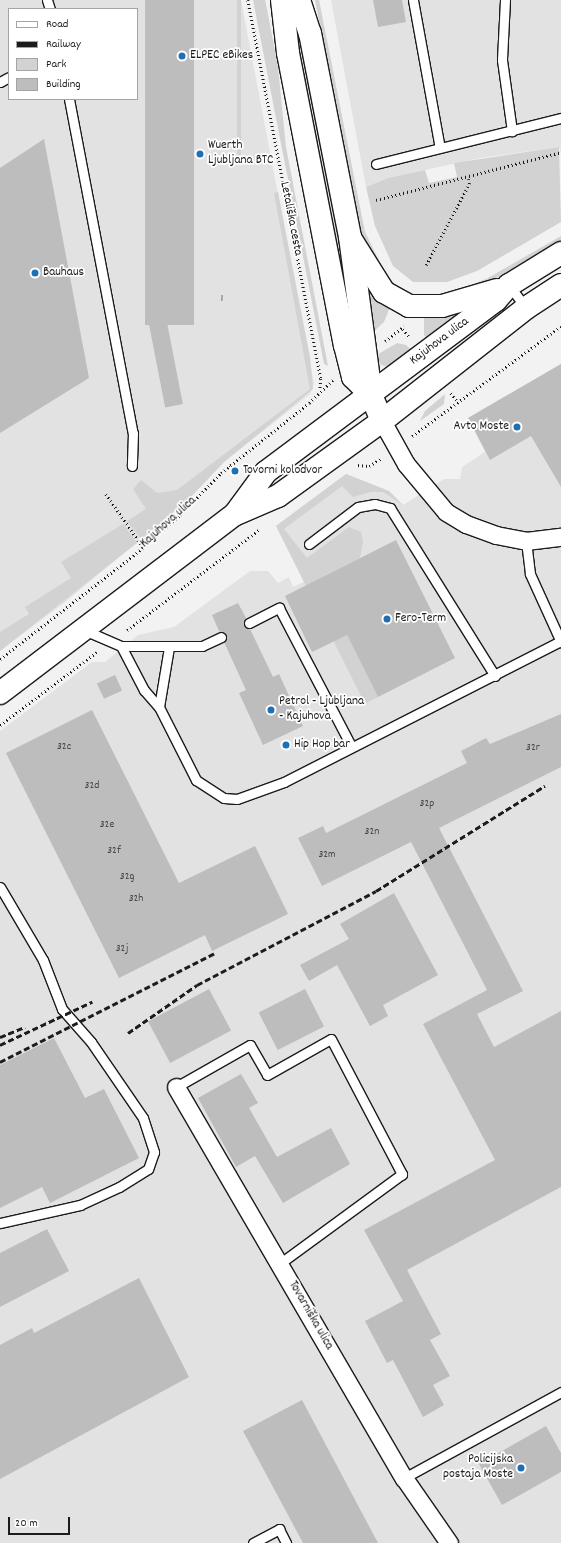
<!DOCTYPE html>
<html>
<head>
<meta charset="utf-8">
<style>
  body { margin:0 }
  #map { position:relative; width:561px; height:1543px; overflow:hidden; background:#f2f2f2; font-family:Dekko,sans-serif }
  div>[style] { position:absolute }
  .built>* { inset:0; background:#e2e2e2 }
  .green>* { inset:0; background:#d2d2d2; transform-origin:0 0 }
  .building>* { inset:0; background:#bdbdbd; transform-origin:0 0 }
  .path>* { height:2.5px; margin-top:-1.25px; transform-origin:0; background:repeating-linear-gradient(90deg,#1c1c1c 0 1px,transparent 0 4px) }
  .roads { filter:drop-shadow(1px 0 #1c1c1c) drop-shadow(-1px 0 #1c1c1c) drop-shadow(0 1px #1c1c1c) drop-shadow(0 -1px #1c1c1c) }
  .service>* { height:9px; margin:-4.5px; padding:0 4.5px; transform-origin:4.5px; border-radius:4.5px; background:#fff }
  .minor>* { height:17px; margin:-8.5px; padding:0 8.5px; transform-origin:8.5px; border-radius:8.5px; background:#fff }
  .secondary>* { height:22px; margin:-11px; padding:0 11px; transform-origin:11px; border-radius:11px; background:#fff }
  .rail>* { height:3px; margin-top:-1.5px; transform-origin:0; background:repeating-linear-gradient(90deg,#1c1c1c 0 6px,transparent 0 9px) }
  .dots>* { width:11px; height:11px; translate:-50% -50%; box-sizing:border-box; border:2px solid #fff; border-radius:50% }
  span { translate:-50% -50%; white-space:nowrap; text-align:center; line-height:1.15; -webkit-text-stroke:3.5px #fff; paint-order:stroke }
  .number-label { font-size:11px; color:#444 }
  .number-label span { -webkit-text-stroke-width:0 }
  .poi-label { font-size:13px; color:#1c1c1c }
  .left { translate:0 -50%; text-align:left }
  .right { translate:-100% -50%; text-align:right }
  .street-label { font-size:13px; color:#1c1c1c }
  .legend { position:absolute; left:8px; top:8px; width:130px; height:92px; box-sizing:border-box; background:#fff; border:1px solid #a4a4a4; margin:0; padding:5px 7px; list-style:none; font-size:12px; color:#1c1c1c }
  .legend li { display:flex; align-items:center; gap:8px; height:20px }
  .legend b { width:20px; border:1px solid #a4a4a4 }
  .scale { position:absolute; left:8px; top:1517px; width:62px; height:18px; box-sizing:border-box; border:2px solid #1c1c1c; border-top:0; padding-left:5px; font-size:12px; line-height:14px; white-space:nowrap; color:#1c1c1c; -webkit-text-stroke:3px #fff; paint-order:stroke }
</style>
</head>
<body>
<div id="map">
  <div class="built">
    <div style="clip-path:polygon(evenodd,0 0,241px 0,314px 383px,310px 394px,224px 462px,190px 498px,64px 603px,0 651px,0 0,9px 9px,137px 9px,137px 99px,9px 99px,9px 9px)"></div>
    <div style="clip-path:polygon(331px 0,561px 0,561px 153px,559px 147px,480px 158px,388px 178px,366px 187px)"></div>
    <div style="clip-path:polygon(561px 364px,561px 1543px,0 1543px,0 731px,92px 662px,105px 662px,138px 635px,174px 627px,250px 571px,268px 571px,278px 583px,289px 577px,293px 587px,304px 582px,276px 526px,346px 474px,389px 491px,403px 505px,444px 479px,460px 479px,462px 467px,485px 452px,468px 418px)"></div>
  </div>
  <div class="green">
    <div style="left:237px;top:0;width:4px;height:155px"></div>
    <div style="clip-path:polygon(253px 0,265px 0,267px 9px,278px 67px,286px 147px,328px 366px,324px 364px)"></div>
    <div style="clip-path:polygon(293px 0,360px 342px,356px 346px,297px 45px)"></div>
    <div style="clip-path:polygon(315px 0,319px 0,365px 232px,386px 275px,397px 286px,395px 290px,365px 245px,359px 226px)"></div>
    <div style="clip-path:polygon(559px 147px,561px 222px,477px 271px,447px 282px,413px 282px,393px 266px,375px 226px,366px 187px,388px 178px,425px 170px,429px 183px,457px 177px,454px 163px)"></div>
    <div style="clip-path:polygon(278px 192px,310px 357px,313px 389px,224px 462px,190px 498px,142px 540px,127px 521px,146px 509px,133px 489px,141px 480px,157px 493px,177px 490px,310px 389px,274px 193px)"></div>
    <div style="clip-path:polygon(561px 236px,561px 241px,489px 282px,457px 295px,431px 296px,457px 291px,488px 278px)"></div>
    <div style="clip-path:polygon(365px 284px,390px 307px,384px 322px,371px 334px)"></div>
    <div style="clip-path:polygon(460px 314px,428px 340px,424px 335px,424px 317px)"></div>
    <div style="clip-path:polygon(397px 343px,406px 345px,413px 351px,389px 367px,381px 365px,375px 356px)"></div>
    <div style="clip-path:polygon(445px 394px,444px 404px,420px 421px,425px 411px)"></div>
    <div style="clip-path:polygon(346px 474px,389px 491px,403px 505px,383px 492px,371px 492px,353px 497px,342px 486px,284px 529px,307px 558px,349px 527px,361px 532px,363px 542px,360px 558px,319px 579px,378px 697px,365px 704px,276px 526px)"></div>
    <div style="clip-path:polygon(123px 524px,137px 543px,0 651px,0 632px,29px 614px,25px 607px,71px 578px,61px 562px)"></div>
  </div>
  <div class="building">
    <div style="left:145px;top:0;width:49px;height:325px"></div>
    <div style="clip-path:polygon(373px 0,402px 0,406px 22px,378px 27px)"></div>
    <div style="clip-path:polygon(44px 139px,89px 378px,0 433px,0 168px)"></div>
    <div style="left:163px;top:302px;width:104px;height:18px;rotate:79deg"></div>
    <div style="clip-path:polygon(561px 364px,561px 487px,531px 436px,490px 460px,468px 418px)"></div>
    <div style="clip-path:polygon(396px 540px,455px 658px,378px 697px,347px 635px,312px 652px,285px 596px)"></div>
    <div style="clip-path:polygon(238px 603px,246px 618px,244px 626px,250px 629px,273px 677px,279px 674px,303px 726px,263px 745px,239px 693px,246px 690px,224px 642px,227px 635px,219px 631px,212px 615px)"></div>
    <div style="left:115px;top:675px;width:17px;height:20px;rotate:65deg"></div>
    <div style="clip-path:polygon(92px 710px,179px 883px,255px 846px,288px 914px,212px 951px,205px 935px,119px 978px,6px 753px)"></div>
    <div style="clip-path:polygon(561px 714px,561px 767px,439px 828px,523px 991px,477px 1014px,494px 1047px,561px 1011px,561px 1187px,407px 1270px,441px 1334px,430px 1340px,450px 1376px,433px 1385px,444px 1405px,423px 1417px,393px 1360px,387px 1363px,365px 1321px,403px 1301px,364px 1230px,495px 1160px,423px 1024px,487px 990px,411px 842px,322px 886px,298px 838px,323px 826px,326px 833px,467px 763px,461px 751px,486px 738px,490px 744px)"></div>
    <div style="clip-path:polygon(394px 893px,438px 975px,383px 1005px,388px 1016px,370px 1026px,337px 965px,309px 981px,300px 965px,349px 939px,340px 924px)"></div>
    <div style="left:209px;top:989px;width:47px;height:69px;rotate:62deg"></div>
    <div style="left:305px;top:989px;width:42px;height:52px;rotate:63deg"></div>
    <div style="clip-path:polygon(54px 1038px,85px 1098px,104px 1089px,139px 1158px,50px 1203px,42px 1187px,0 1208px,0 1065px)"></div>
    <div style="clip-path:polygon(241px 1074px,258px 1103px,249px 1108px,277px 1157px,331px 1128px,350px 1164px,283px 1203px,255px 1156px,236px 1167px,198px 1098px)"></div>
    <div style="clip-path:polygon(47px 1229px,69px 1271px,0 1307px,0 1253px)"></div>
    <div style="clip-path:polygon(139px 1278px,189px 1377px,0 1479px,0 1345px,32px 1328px,34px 1333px)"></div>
    <div style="clip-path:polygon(302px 1400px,378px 1543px,303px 1543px,243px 1431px)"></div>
    <div style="clip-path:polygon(546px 1426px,561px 1453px,561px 1472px,502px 1505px,479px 1464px)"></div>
  </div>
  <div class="path">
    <div style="left:248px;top:0;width:386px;rotate:79.1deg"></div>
    <div style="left:321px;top:379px;width:11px;rotate:95deg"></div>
    <div style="left:376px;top:200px;width:191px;rotate:-14.5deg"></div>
    <div style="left:426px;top:265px;width:92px;rotate:-62deg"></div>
    <div style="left:469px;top:184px;width:5px;rotate:-101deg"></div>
    <div style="left:403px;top:329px;width:11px;rotate:52deg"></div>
    <div style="left:385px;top:341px;width:24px;rotate:-38deg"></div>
    <div style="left:451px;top:393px;width:10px;rotate:53deg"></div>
    <div style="left:412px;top:436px;width:185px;rotate:-36.4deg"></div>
    <div style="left:230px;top:465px;width:13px;rotate:48deg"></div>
    <div style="left:358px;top:465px;width:11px;rotate:5deg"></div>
    <div style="left:369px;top:466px;width:15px;rotate:-32deg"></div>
    <div style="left:106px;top:494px;width:65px;rotate:55.1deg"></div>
    <div style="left:127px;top:630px;width:167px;rotate:-37.2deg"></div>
    <div style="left:0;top:659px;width:168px;rotate:-37.8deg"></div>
    <div style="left:133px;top:556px;width:62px;rotate:-41.1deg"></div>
    <div style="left:180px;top:515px;width:59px;rotate:-45.7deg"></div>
    <div style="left:221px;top:473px;width:112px;rotate:-38.5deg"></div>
    <div style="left:309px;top:403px;width:33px;rotate:-44deg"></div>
    <div style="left:0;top:725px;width:121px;rotate:-37deg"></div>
  </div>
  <div class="roads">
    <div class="service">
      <div style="left:47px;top:0;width:9px;rotate:72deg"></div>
      <div style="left:413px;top:0;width:150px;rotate:79.7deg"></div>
      <div style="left:505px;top:0;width:60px;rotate:92.9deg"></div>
      <div style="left:502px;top:60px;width:72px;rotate:82deg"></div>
      <div style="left:0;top:82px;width:10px;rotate:-29deg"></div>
      <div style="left:69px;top:99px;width:340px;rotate:79.2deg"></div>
      <div style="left:133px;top:433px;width:33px;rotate:92deg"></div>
      <div style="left:376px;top:164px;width:191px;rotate:-14deg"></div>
      <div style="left:509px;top:285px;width:29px;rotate:54deg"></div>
      <div style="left:526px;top:541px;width:33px;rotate:83deg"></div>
      <div style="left:530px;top:574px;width:75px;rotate:65.5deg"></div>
      <div style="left:309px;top:544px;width:61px;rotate:-37.1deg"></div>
      <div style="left:358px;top:507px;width:17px;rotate:-10deg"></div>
      <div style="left:375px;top:504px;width:16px;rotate:15deg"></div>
      <div style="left:390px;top:508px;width:198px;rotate:58deg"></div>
      <div style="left:249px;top:623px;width:34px;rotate:-27deg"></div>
      <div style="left:279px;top:608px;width:156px;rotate:62.4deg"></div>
      <div style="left:84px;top:630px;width:40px;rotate:23.4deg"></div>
      <div style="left:121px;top:646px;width:81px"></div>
      <div style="left:202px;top:646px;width:21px;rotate:-25deg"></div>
      <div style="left:121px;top:646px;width:50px;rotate:62.4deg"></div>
      <div style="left:144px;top:690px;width:23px;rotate:49deg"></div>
      <div style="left:159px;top:707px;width:82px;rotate:63.1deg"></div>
      <div style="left:196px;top:780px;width:33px;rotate:33deg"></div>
      <div style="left:224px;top:798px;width:13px;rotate:4deg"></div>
      <div style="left:237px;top:799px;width:50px;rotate:-19.9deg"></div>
      <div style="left:284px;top:782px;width:311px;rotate:-27deg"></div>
      <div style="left:159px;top:707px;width:61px;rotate:-80.5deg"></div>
      <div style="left:0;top:887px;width:85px;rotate:59.5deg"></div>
      <div style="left:43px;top:960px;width:53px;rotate:68.8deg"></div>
      <div style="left:62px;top:1009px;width:44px;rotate:48.7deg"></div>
      <div style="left:91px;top:1042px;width:92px;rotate:55.6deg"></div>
      <div style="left:143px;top:1118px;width:36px;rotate:72deg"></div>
      <div style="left:154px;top:1152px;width:18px;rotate:109deg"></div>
      <div style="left:148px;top:1169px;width:34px;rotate:148deg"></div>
      <div style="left:119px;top:1187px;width:43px;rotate:155.2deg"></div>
      <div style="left:80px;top:1205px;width:82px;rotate:167.3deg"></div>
      <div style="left:176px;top:1087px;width:85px;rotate:-29.6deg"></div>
      <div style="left:250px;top:1045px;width:34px;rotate:60deg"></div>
      <div style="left:267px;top:1075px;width:73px;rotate:-29.4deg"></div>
      <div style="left:331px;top:1039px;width:153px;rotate:62.3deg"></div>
      <div style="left:402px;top:1174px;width:152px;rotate:143.8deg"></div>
      <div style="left:404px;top:1478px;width:179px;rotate:-28.7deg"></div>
      <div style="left:253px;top:1543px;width:30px;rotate:-28deg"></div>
      <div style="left:279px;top:1529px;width:16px;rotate:63deg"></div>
    </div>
    <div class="minor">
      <div style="left:382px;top:421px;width:49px;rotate:60.8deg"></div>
      <div style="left:406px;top:464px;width:62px;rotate:50.2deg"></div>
      <div style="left:446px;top:512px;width:23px;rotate:31deg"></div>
      <div style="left:466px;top:524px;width:32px;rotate:20deg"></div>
      <div style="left:496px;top:535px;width:31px;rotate:11deg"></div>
      <div style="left:526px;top:541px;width:35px;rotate:-7deg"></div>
      <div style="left:176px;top:1087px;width:453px;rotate:59.8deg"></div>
      <div style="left:404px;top:1478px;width:79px;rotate:55.3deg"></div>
    </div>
    <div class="secondary">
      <div style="left:282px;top:0;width:53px;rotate:83.5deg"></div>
      <div style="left:288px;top:53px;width:298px;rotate:79deg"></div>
      <div style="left:345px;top:345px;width:33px;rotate:76deg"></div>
      <div style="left:353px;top:377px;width:25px;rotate:45deg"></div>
      <div style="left:299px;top:0;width:35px;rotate:72deg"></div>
      <div style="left:310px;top:33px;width:208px;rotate:78.9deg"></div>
      <div style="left:350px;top:237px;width:159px;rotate:82.4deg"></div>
      <div style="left:371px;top:395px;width:28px;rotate:67deg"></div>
      <div style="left:352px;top:241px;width:60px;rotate:57.9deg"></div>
      <div style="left:384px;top:292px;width:29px;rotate:29deg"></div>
      <div style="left:409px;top:306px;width:33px"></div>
      <div style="left:442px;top:306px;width:57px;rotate:-16.2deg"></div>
      <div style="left:235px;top:514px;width:52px;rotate:-53.6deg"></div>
      <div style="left:266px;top:472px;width:287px;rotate:-36.8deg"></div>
      <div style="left:496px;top:300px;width:20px;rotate:-49deg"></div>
      <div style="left:509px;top:285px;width:61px;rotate:-31.6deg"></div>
      <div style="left:0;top:693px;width:294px;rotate:-37.3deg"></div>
      <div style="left:234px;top:515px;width:48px;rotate:-23.4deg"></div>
      <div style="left:278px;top:496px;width:128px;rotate:-35.8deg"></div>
      <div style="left:382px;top:421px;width:183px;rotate:-38.1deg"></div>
      <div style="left:526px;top:308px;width:42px;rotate:-33.3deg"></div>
    </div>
  </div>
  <div class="rail">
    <div style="left:128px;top:1033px;width:84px;rotate:-34.8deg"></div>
    <div style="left:197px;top:985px;width:202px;rotate:-27.7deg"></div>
    <div style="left:376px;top:891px;width:199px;rotate:-31.9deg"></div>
    <div style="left:0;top:1037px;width:27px;rotate:-22deg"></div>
    <div style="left:0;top:1045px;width:102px;rotate:-25.1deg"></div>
    <div style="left:0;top:1062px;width:243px;rotate:-26.9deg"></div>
  </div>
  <div class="dots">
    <div style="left:182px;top:56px;background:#1f6fb2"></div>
    <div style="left:200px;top:154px;background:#1f6fb2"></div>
    <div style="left:35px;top:273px;background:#1f6fb2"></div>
    <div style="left:517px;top:427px;background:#1f6fb2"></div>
    <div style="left:235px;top:471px;background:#1f6fb2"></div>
    <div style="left:387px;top:619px;background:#1f6fb2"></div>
    <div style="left:271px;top:710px;background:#1f6fb2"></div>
    <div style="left:286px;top:745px;background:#1f6fb2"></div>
    <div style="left:521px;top:1468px;background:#1f6fb2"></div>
  </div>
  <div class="number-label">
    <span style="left:222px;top:299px">1</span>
    <span style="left:64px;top:747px">32c</span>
    <span style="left:533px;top:748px">32r</span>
    <span style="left:92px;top:786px">32d</span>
    <span style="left:427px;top:804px">32p</span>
    <span style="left:107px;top:825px">32e</span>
    <span style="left:372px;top:832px">32n</span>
    <span style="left:114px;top:851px">32f</span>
    <span style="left:327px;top:855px">32m</span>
    <span style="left:127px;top:877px">32g</span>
    <span style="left:136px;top:899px">32h</span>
    <span style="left:122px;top:949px">32j</span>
  </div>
  <div class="poi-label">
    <span class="left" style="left:190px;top:56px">ELPEC eBikes</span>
    <span class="left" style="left:208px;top:154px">Wuerth<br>Ljubljana BTC</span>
    <span class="left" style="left:43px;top:273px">Bauhaus</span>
    <span class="right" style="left:509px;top:427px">Avto Moste</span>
    <span class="left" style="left:243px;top:471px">Tovorni kolodvor</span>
    <span class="left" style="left:395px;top:619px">Fero-Term</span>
    <span class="left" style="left:279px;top:710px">Petrol - Ljubljana<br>- Kajuhova</span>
    <span class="left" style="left:294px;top:745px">Hip Hop bar</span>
    <span class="right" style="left:513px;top:1468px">Policijska<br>postaja Moste</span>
  </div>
  <div class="street-label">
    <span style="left:290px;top:219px;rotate:79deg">Letališka cesta</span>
    <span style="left:440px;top:342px;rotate:-37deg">Kajuhova ulica</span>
    <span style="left:169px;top:523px;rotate:-42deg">Kajuhova ulica</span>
    <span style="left:310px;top:1316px;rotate:60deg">Tovarniška ulica</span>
  </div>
  <ul class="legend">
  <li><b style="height:5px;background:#fff"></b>Road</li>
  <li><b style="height:5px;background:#1c1c1c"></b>Railway</li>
  <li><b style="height:11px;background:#d2d2d2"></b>Park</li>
  <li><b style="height:11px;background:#bdbdbd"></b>Building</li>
  </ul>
  <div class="scale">20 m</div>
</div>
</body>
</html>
